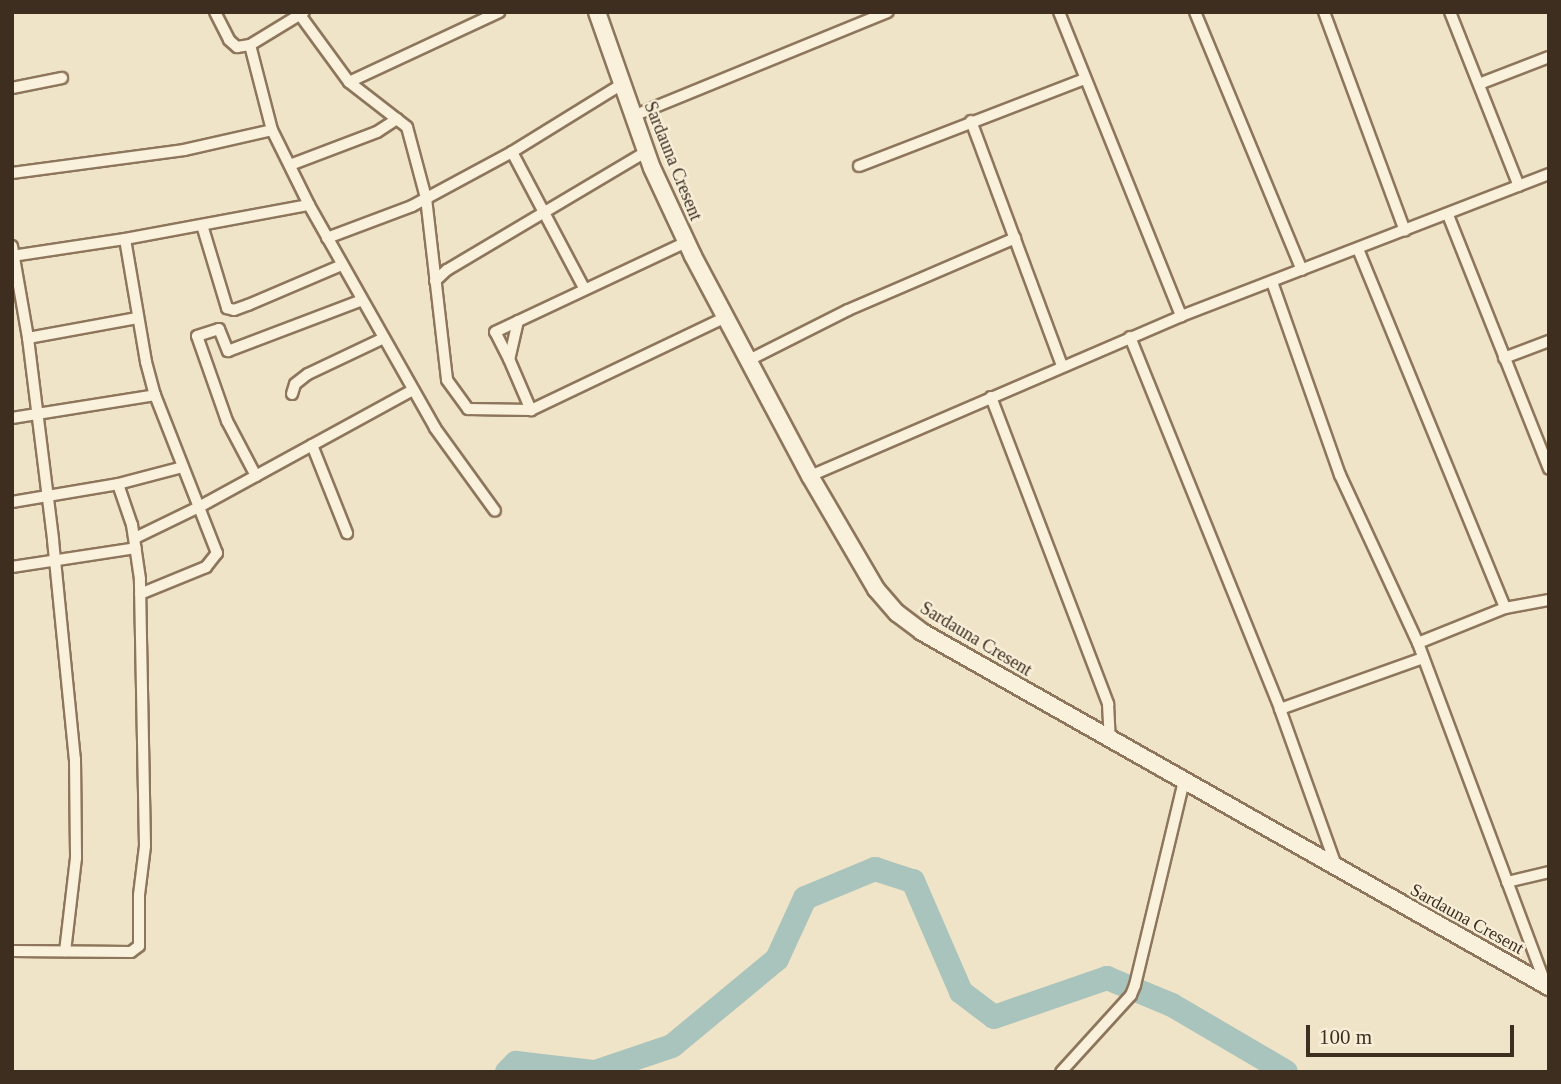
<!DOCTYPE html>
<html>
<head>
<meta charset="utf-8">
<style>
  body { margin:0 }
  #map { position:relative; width:1561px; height:1084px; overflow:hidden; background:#f0e4c8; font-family:Georgia,serif }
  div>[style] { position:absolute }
  .river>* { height:24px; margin:-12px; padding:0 12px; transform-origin:12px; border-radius:12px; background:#a9c4bc }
  .roads { filter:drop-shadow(2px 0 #8d765c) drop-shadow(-2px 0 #8d765c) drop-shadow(0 2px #8d765c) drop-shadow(0 -2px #8d765c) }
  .street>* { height:10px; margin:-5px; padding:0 5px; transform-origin:5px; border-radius:5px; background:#faf1dc }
  .secondary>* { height:16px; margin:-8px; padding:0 8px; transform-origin:8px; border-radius:8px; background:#faf1dc }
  span { translate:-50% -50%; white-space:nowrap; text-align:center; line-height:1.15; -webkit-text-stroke:5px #f7eed8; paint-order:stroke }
  .street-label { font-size:18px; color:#3d2e20 }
  .frame { position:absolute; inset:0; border:14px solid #3d2e20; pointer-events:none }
  .scale { position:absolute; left:1306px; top:1025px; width:208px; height:32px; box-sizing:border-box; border:4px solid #3d2e20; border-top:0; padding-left:9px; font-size:21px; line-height:24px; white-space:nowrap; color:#3d2e20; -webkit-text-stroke:5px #f7eed8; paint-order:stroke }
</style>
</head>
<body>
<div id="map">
  <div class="river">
    <div style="left:507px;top:1072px;width:13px;rotate:-45deg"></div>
    <div style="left:516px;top:1063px;width:80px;rotate:6.5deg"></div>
    <div style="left:595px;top:1072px;width:81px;rotate:-18.7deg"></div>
    <div style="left:672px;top:1046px;width:136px;rotate:-39.6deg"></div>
    <div style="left:777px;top:959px;width:67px;rotate:-65.3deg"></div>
    <div style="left:805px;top:898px;width:76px;rotate:-22.5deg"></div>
    <div style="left:875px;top:869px;width:40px;rotate:18deg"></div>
    <div style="left:913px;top:881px;width:121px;rotate:66.6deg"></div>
    <div style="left:961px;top:992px;width:41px;rotate:37.1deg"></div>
    <div style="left:994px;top:1017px;width:120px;rotate:-19deg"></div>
    <div style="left:1107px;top:978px;width:70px;rotate:22.6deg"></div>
    <div style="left:1172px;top:1005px;width:132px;rotate:30.4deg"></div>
  </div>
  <div class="roads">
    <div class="street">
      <div style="left:215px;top:12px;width:31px;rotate:63deg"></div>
      <div style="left:229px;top:40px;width:11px;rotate:41deg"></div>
      <div style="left:237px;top:47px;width:13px;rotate:-9deg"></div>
      <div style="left:250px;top:45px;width:63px;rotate:-31.4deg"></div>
      <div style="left:1059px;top:12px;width:328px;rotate:68.1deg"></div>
      <div style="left:1195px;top:12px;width:279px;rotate:67.5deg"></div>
      <div style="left:1324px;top:12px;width:233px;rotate:69.7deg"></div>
      <div style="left:1450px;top:12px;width:187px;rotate:68.4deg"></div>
      <div style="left:300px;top:15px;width:83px;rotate:53.8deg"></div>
      <div style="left:349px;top:82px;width:73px;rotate:37.8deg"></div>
      <div style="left:407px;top:127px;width:73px;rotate:75deg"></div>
      <div style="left:426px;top:198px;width:183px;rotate:83.4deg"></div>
      <div style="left:447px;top:380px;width:36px;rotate:54deg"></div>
      <div style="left:468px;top:409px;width:63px;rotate:0.9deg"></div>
      <div style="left:531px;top:410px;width:216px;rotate:-25.5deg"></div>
      <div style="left:250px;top:45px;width:88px;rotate:75.5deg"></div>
      <div style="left:349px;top:82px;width:166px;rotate:-25deg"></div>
      <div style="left:1479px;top:84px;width:75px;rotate:-21.1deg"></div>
      <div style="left:12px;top:88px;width:51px;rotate:-11.3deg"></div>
      <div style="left:633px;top:116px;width:275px;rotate:-22.2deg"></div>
      <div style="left:971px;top:121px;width:261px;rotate:69.6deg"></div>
      <div style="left:512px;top:152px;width:154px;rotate:62.1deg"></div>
      <div style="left:290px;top:165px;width:93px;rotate:-20.8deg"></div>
      <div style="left:377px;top:132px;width:24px;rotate:-33deg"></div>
      <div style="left:859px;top:166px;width:242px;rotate:-21.1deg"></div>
      <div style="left:12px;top:173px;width:174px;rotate:-7.6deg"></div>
      <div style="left:184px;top:150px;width:90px;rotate:-12.8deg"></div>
      <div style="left:272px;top:130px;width:84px;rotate:63.7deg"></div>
      <div style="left:309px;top:205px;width:256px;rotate:60.5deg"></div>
      <div style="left:435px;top:428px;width:102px;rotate:54.1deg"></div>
      <div style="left:1448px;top:215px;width:273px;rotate:68.3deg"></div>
      <div style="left:202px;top:225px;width:87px;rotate:73.2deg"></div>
      <div style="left:227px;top:308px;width:7px;rotate:16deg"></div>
      <div style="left:234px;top:310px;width:15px;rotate:-20deg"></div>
      <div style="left:248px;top:305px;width:102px;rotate:-23.1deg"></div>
      <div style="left:327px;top:238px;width:91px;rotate:-20.6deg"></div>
      <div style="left:412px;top:206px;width:114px;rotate:-28.4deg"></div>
      <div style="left:512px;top:152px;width:129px;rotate:-31.7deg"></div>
      <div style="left:125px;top:239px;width:125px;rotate:80.3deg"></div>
      <div style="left:146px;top:362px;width:34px;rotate:75deg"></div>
      <div style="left:155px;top:395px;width:170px;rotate:68.6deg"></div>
      <div style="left:217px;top:553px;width:18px;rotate:128deg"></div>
      <div style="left:206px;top:567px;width:71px;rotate:157.8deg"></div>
      <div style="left:12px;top:246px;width:93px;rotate:80.1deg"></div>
      <div style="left:28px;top:338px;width:204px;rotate:82.9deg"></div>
      <div style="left:53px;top:540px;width:220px;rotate:84.3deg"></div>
      <div style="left:75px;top:759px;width:99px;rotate:89.4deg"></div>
      <div style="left:76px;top:858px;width:94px;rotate:96.7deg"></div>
      <div style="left:1358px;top:249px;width:388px;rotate:67.7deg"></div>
      <div style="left:12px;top:256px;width:114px;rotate:-8.6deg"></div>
      <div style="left:125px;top:239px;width:187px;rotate:-10.5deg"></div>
      <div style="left:435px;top:281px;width:16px;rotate:-43deg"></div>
      <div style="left:447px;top:270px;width:231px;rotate:-30.7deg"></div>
      <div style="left:1272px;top:282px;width:205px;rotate:70.6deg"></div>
      <div style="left:1340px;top:475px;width:185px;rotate:65.1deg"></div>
      <div style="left:1418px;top:643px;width:366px;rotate:69.5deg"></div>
      <div style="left:518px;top:321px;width:39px;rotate:103deg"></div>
      <div style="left:509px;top:359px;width:56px;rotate:66.7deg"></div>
      <div style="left:1130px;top:337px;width:401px;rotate:68deg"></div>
      <div style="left:1280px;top:709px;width:169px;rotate:70.3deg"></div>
      <div style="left:28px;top:338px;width:111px;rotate:-10.4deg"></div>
      <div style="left:1504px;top:358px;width:48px;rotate:-20.7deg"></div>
      <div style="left:509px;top:359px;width:30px;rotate:-117deg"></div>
      <div style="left:495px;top:332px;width:211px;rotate:-25.2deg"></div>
      <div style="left:749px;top:360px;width:111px;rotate:-26.8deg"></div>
      <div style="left:848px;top:310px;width:182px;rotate:-23.3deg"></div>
      <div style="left:292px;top:394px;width:10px;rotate:-73deg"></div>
      <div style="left:295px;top:384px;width:16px;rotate:-38deg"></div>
      <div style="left:308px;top:374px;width:84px;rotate:-25.3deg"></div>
      <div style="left:991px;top:397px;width:329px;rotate:69.1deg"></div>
      <div style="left:1108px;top:704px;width:35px;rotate:87deg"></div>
      <div style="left:12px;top:418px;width:145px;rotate:-9.1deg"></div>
      <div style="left:312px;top:445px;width:95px;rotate:68.3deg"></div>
      <div style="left:256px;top:476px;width:62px;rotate:-117.8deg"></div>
      <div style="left:227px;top:421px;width:90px;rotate:-109.4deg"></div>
      <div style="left:197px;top:336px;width:23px;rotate:-18deg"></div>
      <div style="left:219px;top:329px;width:24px;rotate:68deg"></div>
      <div style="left:228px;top:351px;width:143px;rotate:-20.8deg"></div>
      <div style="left:810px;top:476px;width:404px;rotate:-23.3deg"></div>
      <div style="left:1181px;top:316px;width:394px;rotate:-21.1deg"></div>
      <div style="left:12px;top:502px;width:108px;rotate:-9.6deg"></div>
      <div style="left:118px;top:484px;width:67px;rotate:-14.7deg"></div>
      <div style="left:135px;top:538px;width:71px;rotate:-25.8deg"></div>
      <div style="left:199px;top:507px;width:244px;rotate:-28.7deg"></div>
      <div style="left:12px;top:567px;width:125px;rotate:-8.7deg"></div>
      <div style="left:1418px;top:643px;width:94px;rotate:-21.9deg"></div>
      <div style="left:1505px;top:608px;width:45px;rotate:-10.3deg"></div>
      <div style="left:1280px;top:709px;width:152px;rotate:-19.6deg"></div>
      <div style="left:1507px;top:882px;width:43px;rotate:-13.4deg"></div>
      <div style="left:12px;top:951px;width:119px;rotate:0.5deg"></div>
      <div style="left:131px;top:952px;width:10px;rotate:-37deg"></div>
      <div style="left:139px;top:946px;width:51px;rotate:-90deg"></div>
      <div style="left:139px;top:895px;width:49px;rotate:-83deg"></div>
      <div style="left:145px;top:846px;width:267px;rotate:-91.1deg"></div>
      <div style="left:140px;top:579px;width:55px;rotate:-98.4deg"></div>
      <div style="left:132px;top:525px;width:43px;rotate:-108.9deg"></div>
      <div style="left:1061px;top:1072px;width:104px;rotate:-47.7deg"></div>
      <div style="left:1131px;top:995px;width:11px;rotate:-68deg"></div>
      <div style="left:1135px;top:985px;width:210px;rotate:-76.5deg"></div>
    </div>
    <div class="secondary">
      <div style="left:597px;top:12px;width:165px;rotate:70.6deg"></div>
      <div style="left:652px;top:168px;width:97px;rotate:65deg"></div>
      <div style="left:693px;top:256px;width:249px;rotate:62deg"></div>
      <div style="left:810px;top:476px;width:131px;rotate:59.7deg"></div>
      <div style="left:876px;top:589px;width:32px;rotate:49deg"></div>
      <div style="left:897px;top:613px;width:31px;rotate:37deg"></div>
      <div style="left:922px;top:632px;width:721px;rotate:29.52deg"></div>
    </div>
  </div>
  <div class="street-label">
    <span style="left:673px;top:161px;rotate:68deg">Sardauna Cresent</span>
    <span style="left:976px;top:639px;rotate:31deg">Sardauna Cresent</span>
    <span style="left:1467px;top:919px;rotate:29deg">Sardauna Cresent</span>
  </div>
  <div class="frame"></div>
  <div class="scale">100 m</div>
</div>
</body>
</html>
